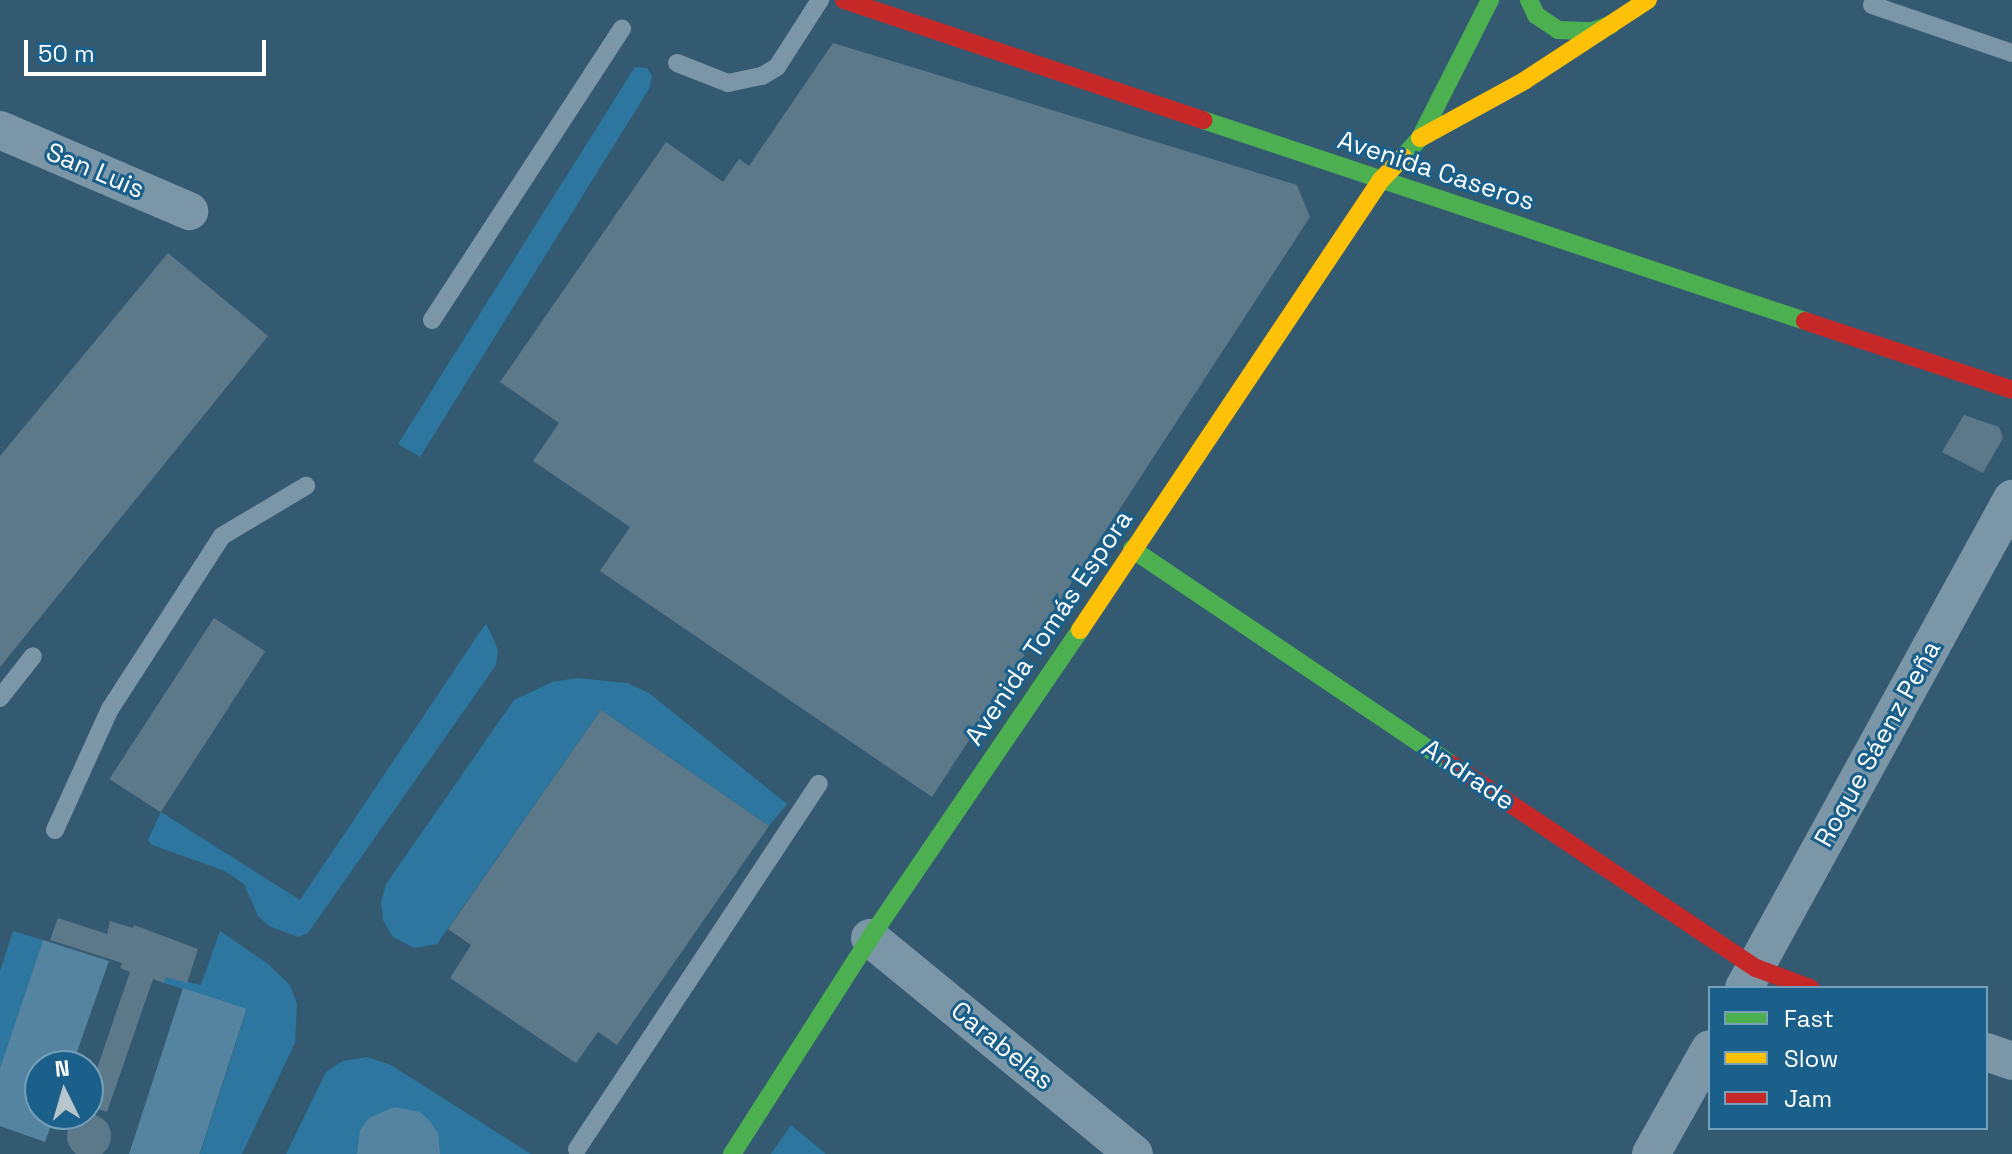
<!DOCTYPE html>
<html>
<head>
<meta charset="utf-8">
<style>
  body { margin:0 }
  #map { position:relative; width:2012px; height:1154px; overflow:hidden; background:#345a71; font-family:"Space Grotesk",sans-serif }
  div>[style] { position:absolute }
  .green>* { inset:0; background:#2c769f }
  .water>* { inset:0; background:#5584a1; transform-origin:0 0 }
  .building>* { inset:0; background:#5c798a; transform-origin:0 0 }
  .round { border-radius:50% }
  .lane>* { height:18px; margin:-9px; padding:0 9px; transform-origin:9px; border-radius:9px; background:#7b96a6 }
  .street>* { height:38px; margin:-19px; padding:0 19px; transform-origin:19px; border-radius:19px; background:#7b96a6 }
  .fast>* { height:18px; margin:-9px; padding:0 9px; transform-origin:9px; border-radius:9px; background:#4caf50 }
  .slow>* { height:18px; margin:-9px; padding:0 9px; transform-origin:9px; border-radius:9px; background:#ffc107 }
  .jam>* { height:18px; margin:-9px; padding:0 9px; transform-origin:9px; border-radius:9px; background:#c62828 }
  span { translate:-50% -50%; white-space:nowrap; text-align:center; line-height:1.15; -webkit-text-stroke:6px #1b608a; paint-order:stroke }
  .street-label { font-size:26px; color:#fff }
  .legend { position:absolute; left:1708px; top:986px; width:280px; height:144px; box-sizing:border-box; background:#1b608a; border:2px solid #76a0b9; margin:0; padding:10px 14px; list-style:none; font-size:24px; color:#fff }
  .legend li { display:flex; align-items:center; gap:16px; height:40px }
  .legend b { width:40px; border:2px solid #76a0b9 }
  .north { position:absolute; left:24px; top:1050px; width:80px; height:80px; box-sizing:border-box; background:#1b608a; border:2px solid #76a0b9; border-radius:50%; rotate:355deg; font-size:22px; font-weight:700; line-height:32px; text-align:center; color:#fff }
  .north::after { content:''; display:block; margin:auto; width:28px; height:36px; background:#b8c5cd; clip-path:polygon(50% 0,100% 100%,50% 72%,0 100%) }
  .scale { position:absolute; left:24px; top:40px; width:242px; height:36px; box-sizing:border-box; border:4px solid #fff; border-top:0; padding-left:10px; font-size:24px; line-height:28px; white-space:nowrap; color:#fff; -webkit-text-stroke:6px #1b608a; paint-order:stroke }
</style>
</head>
<body>
<div id="map">
  <div class="green">
    <div style="clip-path:polygon(635px 67px,647px 68px,652px 76px,649px 89px,420px 457px,398px 444px)"></div>
    <div style="clip-path:polygon(486px 623px,498px 650px,496px 665px,308px 933px,298px 937px,269px 926px,258px 916px,244px 884px,225px 871px,152px 845px,148px 840px,161px 812px,300px 900px)"></div>
    <div style="clip-path:polygon(577px 678px,627px 683px,649px 693px,787px 804px,769px 826px,601px 710px,437px 944px,414px 948px,393px 937px,383px 920px,381px 902px,386px 884px,514px 700px,552px 682px)"></div>
    <div style="clip-path:polygon(13px 931px,43px 940px,0 1068px,0 971px)"></div>
    <div style="clip-path:polygon(220px 931px,268px 964px,290px 985px,297px 1004px,295px 1043px,242px 1154px,200px 1154px,247px 1009px,164px 983px,166px 977px,201px 985px)"></div>
    <div style="clip-path:polygon(367px 1057px,391px 1065px,531px 1154px,286px 1154px,326px 1072px,343px 1061px)"></div>
    <div style="clip-path:polygon(791px 1125px,826px 1154px,771px 1154px)"></div>
  </div>
  <div class="water">
    <div style="clip-path:polygon(43px 940px,109px 961px,72px 1066px,40px 1066px,40px 1114px,55px 1114px,45px 1142px,0 1126px,0 1068px)"></div>
    <div style="left:183px;top:988px;width:67px;height:175px;rotate:18deg"></div>
    <div style="clip-path:polygon(394px 1107px,420px 1112px,430px 1121px,438px 1133px,440px 1154px,357px 1154px,360px 1130px,369px 1118px)"></div>
  </div>
  <div class="building">
    <div style="clip-path:polygon(833px 43px,1297px 185px,1310px 217px,932px 797px,600px 571px,630px 527px,533px 461px,559px 423px,500px 382px,666px 142px,723px 182px,739px 159px,749px 166px)"></div>
    <div style="clip-path:polygon(168px 253px,268px 336px,0 667px,0 456px)"></div>
    <div style="clip-path:polygon(1964px 415px,1999px 427px,2003px 438px,1983px 473px,1942px 452px)"></div>
    <div style="left:214px;top:618px;width:61px;height:192px;rotate:33deg"></div>
    <div style="clip-path:polygon(601px 710px,769px 826px,617px 1045px,598px 1032px,576px 1063px,450px 978px,471px 945px,448px 929px)"></div>
    <div style="clip-path:polygon(58px 918px,107px 934px,110px 921px,133px 928px,134px 925px,198px 949px,187px 983px,166px 977px,164px 983px,153px 979px,107px 1112px,88px 1106px,88px 1095px,130px 972px,120px 968px,122px 963px,50px 940px)"></div>
    <div class="round" style="left:67px;top:1114px;width:44px;height:44px"></div>
  </div>
  <div class="lane">
    <div style="left:1872px;top:5px;width:148px;rotate:18.9deg"></div>
    <div style="left:677px;top:63px;width:55px;rotate:21.4deg"></div>
    <div style="left:728px;top:83px;width:35px;rotate:-12deg"></div>
    <div style="left:762px;top:76px;width:17px;rotate:-31deg"></div>
    <div style="left:777px;top:67px;width:80px;rotate:-57.3deg"></div>
    <div style="left:432px;top:320px;width:348px;rotate:-56.9deg"></div>
    <div style="left:0;top:698px;width:53px;rotate:-51.8deg"></div>
    <div style="left:55px;top:830px;width:133px;rotate:-65.6deg"></div>
    <div style="left:110px;top:709px;width:206px;rotate:-57.1deg"></div>
    <div style="left:222px;top:536px;width:98px;rotate:-30.8deg"></div>
    <div style="left:577px;top:1149px;width:438px;rotate:-56.5deg"></div>
  </div>
  <div class="street">
    <div style="left:0;top:130px;width:206px;rotate:23.2deg"></div>
    <div style="left:870px;top:938px;width:341px;rotate:39.3deg"></div>
    <div style="left:1744px;top:988px;width:558px;rotate:-61.27deg"></div>
    <div style="left:1986px;top:1052px;width:28px;rotate:19deg"></div>
    <div style="left:1651px;top:1154px;width:120px;rotate:-60.7deg"></div>
  </div>
  <div class="fast">
    <div style="left:1529px;top:0;width:17px;rotate:65deg"></div>
    <div style="left:1536px;top:15px;width:27px;rotate:34deg"></div>
    <div style="left:1558px;top:30px;width:34px;rotate:2deg"></div>
    <div style="left:1592px;top:31px;width:20px;rotate:-18deg"></div>
    <div style="left:1203px;top:120px;width:635px;rotate:18.46deg"></div>
    <div style="left:1403px;top:157px;width:25px;rotate:-48deg"></div>
    <div style="left:1420px;top:138px;width:155px;rotate:-63.1deg"></div>
    <div style="left:1132px;top:549px;width:385px;rotate:34deg"></div>
    <div style="left:732px;top:1154px;width:256px;rotate:-57.4deg"></div>
    <div style="left:870px;top:938px;width:373px;rotate:-55.7deg"></div>
  </div>
  <div class="slow">
    <div style="left:1420px;top:138px;width:119px;rotate:-28.7deg"></div>
    <div style="left:1524px;top:81px;width:148px;rotate:-33.2deg"></div>
    <div style="left:1080px;top:630px;width:541px;rotate:-56.22deg"></div>
    <div style="left:1381px;top:180px;width:32px;rotate:-46deg"></div>
  </div>
  <div class="jam">
    <div style="left:844px;top:0;width:379px;rotate:18.5deg"></div>
    <div style="left:1805px;top:321px;width:218px;rotate:18.4deg"></div>
    <div style="left:1451px;top:764px;width:367px;rotate:33.8deg"></div>
    <div style="left:1756px;top:968px;width:58px;rotate:20.3deg"></div>
  </div>
  <div class="street-label">
    <span style="left:95px;top:171px;rotate:23deg">San Luis</span>
    <span style="left:1436px;top:171px;rotate:18deg">Avenida Caseros</span>
    <span style="left:1049px;top:628px;rotate:-56deg">Avenida Tomás Espora</span>
    <span style="left:1878px;top:744px;rotate:-61deg">Roque Sáenz Peña</span>
    <span style="left:1468px;top:775px;rotate:34deg">Andrade</span>
    <span style="left:1002px;top:1046px;rotate:39deg">Carabelas</span>
  </div>
  <ul class="legend">
  <li><b style="height:10px;background:#4caf50"></b>Fast</li>
  <li><b style="height:10px;background:#ffc107"></b>Slow</li>
  <li><b style="height:10px;background:#c62828"></b>Jam</li>
  </ul>
  <div class="north">N</div>
  <div class="scale">50 m</div>
</div>
</body>
</html>
